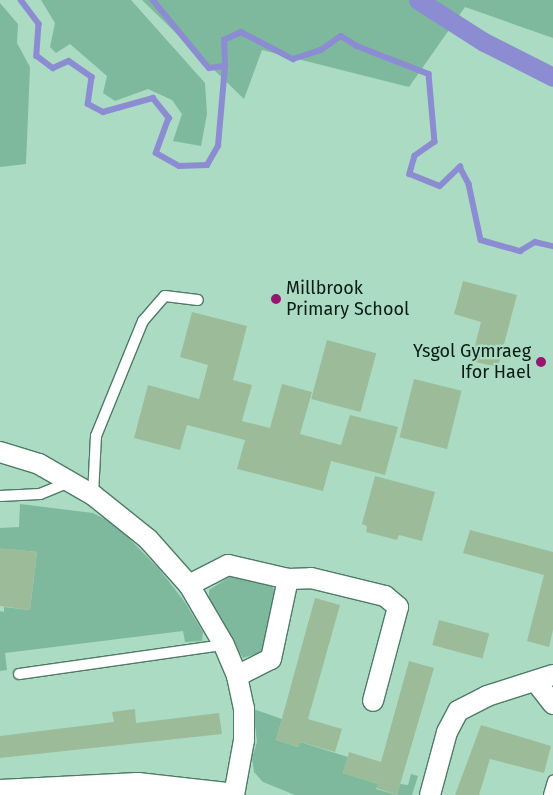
<!DOCTYPE html>
<html>
<head>
<meta charset="utf-8">
<style>
  body { margin:0 }
  #map { position:relative; width:553px; height:795px; overflow:hidden; background:#abdbc3; font-family:"Fira Sans",sans-serif }
  div>[style] { position:absolute }
  .green>* { inset:0; background:#7eb99d }
  .stream>* { height:5.5px; margin:-2.75px; padding:0 2.75px; transform-origin:2.75px; border-radius:2.75px; background:#8c8cd3 }
  .canal>* { height:19px; margin:-9.5px; padding:0 9.5px; transform-origin:9.5px; border-radius:9.5px; background:#8c8cd3 }
  .building>* { inset:0; background:#9cbc99; transform-origin:0 0 }
  .roads { filter:drop-shadow(1px 0 #4e7b66) drop-shadow(-1px 0 #4e7b66) drop-shadow(0 1px #4e7b66) drop-shadow(0 -1px #4e7b66) }
  .service>* { height:10px; margin:-5px; padding:0 5px; transform-origin:5px; border-radius:5px; background:#fff }
  .minor>* { height:20px; margin:-10px; padding:0 10px; transform-origin:10px; border-radius:10px; background:#fff }
  .tertiary>* { height:25px; margin:-12.5px; padding:0 12.5px; transform-origin:12.5px; border-radius:12.5px; background:#fff }
  .dots>* { width:14px; height:14px; translate:-50% -50%; box-sizing:border-box; border:2px solid #abdbc3; border-radius:50% }
  span { translate:-50% -50%; white-space:nowrap; text-align:center; line-height:1.15; -webkit-text-stroke:4.5px #abdbc3; paint-order:stroke }
  .poi-label { font-size:18px; color:#091c14 }
  .left { translate:0 -50%; text-align:left }
  .right { translate:-100% -50%; text-align:right }
</style>
</head>
<body>
<div id="map">
  <div class="green">
    <div style="clip-path:polygon(41px 0,131px 0,205px 83px,207px 114px,201px 146px,173px 141px,182px 114px,172px 100px,148px 89px,115px 101px,103px 93px,107px 76px,70px 44px,56px 53px,50px 47px,55px 23px)"></div>
    <div style="clip-path:polygon(142px 0,553px 0,553px 38px,465px 7px,409px 87px,262px 50px,244px 99px)"></div>
    <div style="clip-path:polygon(0 3px,18px 24px,17px 43px,30px 67px,26px 164px,0 167px)"></div>
    <div style="clip-path:polygon(20px 504px,93px 513px,116px 525px,159px 569px,184px 601px,203px 632px,202px 641px,185px 642px,183px 631px,5px 653px,7px 670px,0 671px,0 611px,4px 612px,4px 607px,30px 610px,37px 552px,9px 549px,4px 584px,0 583px,0 528px,19px 527px)"></div>
    <div style="clip-path:polygon(234px 574px,270px 584px,275px 591px,267px 642px,259px 653px,243px 658px,209px 601px,209px 590px)"></div>
    <div style="clip-path:polygon(253px 709px,282px 719px,276px 740px,298px 747px,300px 742px,348px 757px,343px 773px,378px 784px,376px 789px,397px 795px,400px 784px,408px 785px,411px 774px,418px 776px,412px 795px,295px 795px,263px 782px,254px 772px,252px 758px,257px 742px)"></div>
  </div>
  <div class="stream">
    <div style="left:21px;top:0;width:30px;rotate:53deg"></div>
    <div style="left:39px;top:24px;width:32px;rotate:94deg"></div>
    <div style="left:37px;top:56px;width:20px;rotate:37deg"></div>
    <div style="left:53px;top:68px;width:17px;rotate:-24deg"></div>
    <div style="left:69px;top:61px;width:28px;rotate:35deg"></div>
    <div style="left:92px;top:77px;width:27px;rotate:98deg"></div>
    <div style="left:88px;top:104px;width:17px;rotate:28deg"></div>
    <div style="left:103px;top:112px;width:52px;rotate:-15.6deg"></div>
    <div style="left:153px;top:98px;width:26px;rotate:51deg"></div>
    <div style="left:169px;top:118px;width:37px;rotate:110deg"></div>
    <div style="left:156px;top:153px;width:26px;rotate:29deg"></div>
    <div style="left:179px;top:166px;width:28px;rotate:-2deg"></div>
    <div style="left:207px;top:165px;width:22px;rotate:-60deg"></div>
    <div style="left:218px;top:146px;width:80px;rotate:-85deg"></div>
    <div style="left:153px;top:0;width:88px;rotate:50.5deg"></div>
    <div style="left:209px;top:68px;width:16px;rotate:-7deg"></div>
    <div style="left:225px;top:66px;width:26px;rotate:-92deg"></div>
    <div style="left:224px;top:40px;width:19px;rotate:-25deg"></div>
    <div style="left:241px;top:32px;width:59px;rotate:27.4deg"></div>
    <div style="left:293px;top:59px;width:29px;rotate:-18deg"></div>
    <div style="left:321px;top:50px;width:24px;rotate:-35deg"></div>
    <div style="left:341px;top:36px;width:19px;rotate:32deg"></div>
    <div style="left:357px;top:46px;width:77px;rotate:21.3deg"></div>
    <div style="left:429px;top:74px;width:68px;rotate:85deg"></div>
    <div style="left:435px;top:142px;width:24px;rotate:145deg"></div>
    <div style="left:415px;top:156px;width:19px;rotate:106deg"></div>
    <div style="left:410px;top:174px;width:32px;rotate:22deg"></div>
    <div style="left:440px;top:186px;width:28px;rotate:-44deg"></div>
    <div style="left:460px;top:167px;width:19px;rotate:62deg"></div>
    <div style="left:469px;top:184px;width:57px;rotate:77.9deg"></div>
    <div style="left:481px;top:240px;width:41px;rotate:15.8deg"></div>
    <div style="left:520px;top:251px;width:17px;rotate:-31deg"></div>
    <div style="left:535px;top:242px;width:18px;rotate:13deg"></div>
  </div>
  <div class="canal">
    <div style="left:418px;top:0;width:78px;rotate:32.5deg"></div>
    <div style="left:484px;top:42px;width:77px;rotate:26.9deg"></div>
  </div>
  <div class="building">
    <div style="clip-path:polygon(463px 281px,517px 295px,498px 367px,471px 361px,481px 322px,454px 314px)"></div>
    <div style="clip-path:polygon(192px 312px,247px 326px,233px 380px,252px 385px,242px 421px,270px 428px,282px 384px,312px 392px,300px 434px,341px 445px,350px 415px,398px 427px,385px 475px,331px 461px,323px 491px,237px 469px,245px 440px,187px 425px,180px 450px,134px 438px,148px 385px,199px 399px,208px 365px,180px 357px)"></div>
    <div style="left:327px;top:340px;width:51px;height:61px;rotate:15deg"></div>
    <div style="left:414px;top:379px;width:49px;height:60px;rotate:14deg"></div>
    <div style="clip-path:polygon(375px 476px,435px 492px,422px 541px,399px 535px,397px 540px,366px 532px,367px 526px,362px 524px)"></div>
    <div style="clip-path:polygon(470px 530px,553px 552px,553px 630px,549px 647px,527px 641px,544px 575px,463px 553px)"></div>
    <div style="clip-path:polygon(0 548px,37px 552px,30px 610px,0 606px)"></div>
    <div style="clip-path:polygon(315px 598px,340px 605px,308px 719px,342px 729px,335px 752px,300px 742px,298px 747px,276px 740px)"></div>
    <div style="left:439px;top:620px;width:52px;height:26px;rotate:15deg"></div>
    <div style="clip-path:polygon(409px 661px,434px 668px,397px 795px,376px 788px,378px 784px,343px 773px,349px 752px,381px 762px)"></div>
    <div style="clip-path:polygon(135px 709px,136px 723px,219px 713px,222px 734px,0 758px,0 736px,114px 722px,112px 712px)"></div>
    <div style="clip-path:polygon(481px 725px,551px 746px,544px 773px,490px 759px,479px 795px,455px 795px)"></div>
  </div>
  <div class="roads">
    <div class="service">
      <div style="left:93px;top:495px;width:59px;rotate:-87.1deg"></div>
      <div style="left:96px;top:436px;width:124px;rotate:-67.8deg"></div>
      <div style="left:143px;top:321px;width:33px;rotate:-49deg"></div>
      <div style="left:165px;top:296px;width:33px;rotate:7deg"></div>
      <div style="left:0;top:496px;width:40px;rotate:-2.9deg"></div>
      <div style="left:40px;top:494px;width:31px;rotate:-22deg"></div>
      <div style="left:19px;top:674px;width:207px;rotate:-8.1deg"></div>
      <div style="left:549px;top:795px;width:15px;rotate:-74deg"></div>
    </div>
    <div class="minor">
      <div style="left:0;top:452px;width:41px;rotate:17.1deg"></div>
      <div style="left:39px;top:464px;width:62px;rotate:29.9deg"></div>
      <div style="left:93px;top:495px;width:70px;rotate:38.7deg"></div>
      <div style="left:148px;top:539px;width:62px;rotate:48.3deg"></div>
      <div style="left:189px;top:585px;width:69px;rotate:59.7deg"></div>
      <div style="left:224px;top:645px;width:34px;rotate:67deg"></div>
      <div style="left:237px;top:676px;width:33px;rotate:78deg"></div>
      <div style="left:244px;top:708px;width:32px;rotate:90deg"></div>
      <div style="left:244px;top:740px;width:56px;rotate:100.3deg"></div>
      <div style="left:189px;top:585px;width:44px;rotate:-27.1deg"></div>
      <div style="left:228px;top:565px;width:62px;rotate:13.1deg"></div>
      <div style="left:288px;top:579px;width:23px;rotate:-2deg"></div>
      <div style="left:311px;top:578px;width:76px;rotate:13.7deg"></div>
      <div style="left:385px;top:596px;width:17px;rotate:40deg"></div>
      <div style="left:398px;top:607px;width:97px;rotate:104.9deg"></div>
      <div style="left:237px;top:676px;width:38px;rotate:-27deg"></div>
      <div style="left:271px;top:659px;width:82px;rotate:-78deg"></div>
      <div style="left:536px;top:682px;width:28px;rotate:52deg"></div>
      <div style="left:430px;top:795px;width:65px;rotate:-74.9deg"></div>
      <div style="left:447px;top:732px;width:24px;rotate:-62deg"></div>
      <div style="left:458px;top:711px;width:33px;rotate:-27deg"></div>
      <div style="left:487px;top:696px;width:69px;rotate:-17.7deg"></div>
    </div>
    <div class="tertiary">
      <div style="left:0;top:792px;width:137px;rotate:-2.9deg"></div>
      <div style="left:137px;top:785px;width:92px;rotate:6.3deg"></div>
    </div>
  </div>
  <div class="dots">
    <div style="left:276px;top:299px;background:#941670"></div>
    <div style="left:541px;top:362px;background:#941670"></div>
  </div>
  <div class="poi-label">
    <span class="left" style="left:286px;top:299px">Millbrook<br>Primary School</span>
    <span class="right" style="left:531px;top:362px">Ysgol Gymraeg<br>Ifor Hael</span>
  </div>
</div>
</body>
</html>
